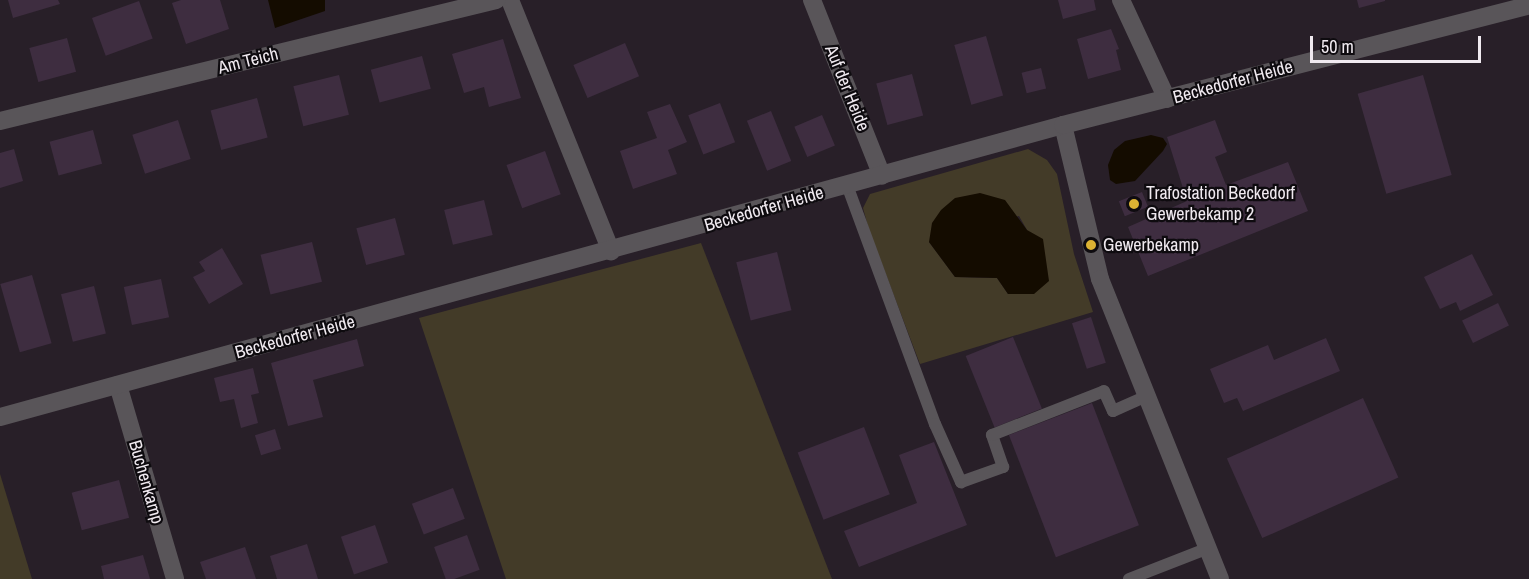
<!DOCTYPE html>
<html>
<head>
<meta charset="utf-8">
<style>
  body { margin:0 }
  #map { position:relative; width:1529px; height:579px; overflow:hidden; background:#281f28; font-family:"Archivo Narrow",sans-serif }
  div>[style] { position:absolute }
  .green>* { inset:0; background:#433b28 }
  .water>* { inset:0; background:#140c00 }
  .building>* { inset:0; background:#3e2d40; transform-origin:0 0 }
  .lane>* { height:12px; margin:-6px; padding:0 6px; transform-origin:6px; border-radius:6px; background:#595559 }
  .street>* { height:18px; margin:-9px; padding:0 9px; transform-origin:9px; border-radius:9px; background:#595559 }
  .dots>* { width:16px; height:16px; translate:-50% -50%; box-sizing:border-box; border:3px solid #0e0b0f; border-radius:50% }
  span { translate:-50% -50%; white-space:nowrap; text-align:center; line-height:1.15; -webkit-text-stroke:4.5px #0e0b0f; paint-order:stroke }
  .street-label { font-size:18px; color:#f0eaf0 }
  .poi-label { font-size:18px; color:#f0eaf0 }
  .left { translate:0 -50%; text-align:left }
  .scale { position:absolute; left:1310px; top:36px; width:171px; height:27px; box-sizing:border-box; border:3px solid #f0eaf0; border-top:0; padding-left:8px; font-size:18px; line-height:21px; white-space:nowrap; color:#f0eaf0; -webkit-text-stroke:4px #0e0b0f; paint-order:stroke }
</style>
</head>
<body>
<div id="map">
  <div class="green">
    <div style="clip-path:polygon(evenodd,1028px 149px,1047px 160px,1057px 174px,1074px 254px,1093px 312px,920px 364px,869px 230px,863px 208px,870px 194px,1028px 149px,1019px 216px,1027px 230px,1034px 294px,1008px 294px,997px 278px,955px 277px,929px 242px,1019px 216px)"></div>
    <div style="clip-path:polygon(701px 243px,832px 579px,506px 579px,419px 318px)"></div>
    <div style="clip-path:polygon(0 474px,32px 579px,0 579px)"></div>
  </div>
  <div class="water">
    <div style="clip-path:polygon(268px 0,325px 0,325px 11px,275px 28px)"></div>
    <div style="clip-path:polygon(1151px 135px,1163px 138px,1167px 144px,1163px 151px,1135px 181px,1116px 184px,1110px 180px,1108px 165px,1114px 150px,1125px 141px)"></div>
    <div style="clip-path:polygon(980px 193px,1005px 200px,1027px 230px,1043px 239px,1049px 281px,1034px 294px,1008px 294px,997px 278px,955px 277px,929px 242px,932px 223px,941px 210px,955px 198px)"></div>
  </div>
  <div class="building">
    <div style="clip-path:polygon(8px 0,58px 0,60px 4px,13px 18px)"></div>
    <div style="clip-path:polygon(181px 0,220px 0,229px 29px,186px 44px,172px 3px)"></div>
    <div style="clip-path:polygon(1058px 0,1094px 0,1096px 10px,1063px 19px)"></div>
    <div style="clip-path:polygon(1357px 0,1385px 0,1385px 1px,1359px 8px)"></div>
    <div style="left:139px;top:1px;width:40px;height:50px;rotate:70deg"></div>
    <div style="clip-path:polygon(1111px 29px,1119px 49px,1116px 50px,1121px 70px,1088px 79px,1077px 39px)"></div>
    <div style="left:986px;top:36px;width:62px;height:33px;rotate:74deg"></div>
    <div style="left:67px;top:38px;width:35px;height:39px;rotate:75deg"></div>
    <div style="clip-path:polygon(503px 39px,521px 98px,489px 107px,484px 87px,464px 93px,452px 54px)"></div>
    <div style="left:625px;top:43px;width:36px;height:56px;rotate:67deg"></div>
    <div style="left:422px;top:56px;width:34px;height:53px;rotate:75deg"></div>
    <div style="left:1041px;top:68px;width:21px;height:20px;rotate:76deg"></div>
    <div style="left:912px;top:74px;width:43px;height:37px;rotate:75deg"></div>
    <div style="left:339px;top:75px;width:41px;height:47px;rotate:76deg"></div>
    <div style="left:1423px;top:75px;width:104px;height:68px;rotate:74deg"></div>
    <div style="left:257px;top:98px;width:41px;height:48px;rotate:75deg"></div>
    <div style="left:720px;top:103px;width:42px;height:34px;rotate:69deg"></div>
    <div style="clip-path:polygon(670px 104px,687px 142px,668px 150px,677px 174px,633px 189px,620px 151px,657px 138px,647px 112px)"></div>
    <div style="left:771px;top:111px;width:54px;height:26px;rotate:68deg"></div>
    <div style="left:822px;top:115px;width:33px;height:30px;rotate:67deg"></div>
    <div style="left:178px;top:120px;width:41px;height:48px;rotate:72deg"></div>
    <div style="clip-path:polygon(1215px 120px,1227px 152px,1215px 157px,1226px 185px,1288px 162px,1308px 211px,1148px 276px,1128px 227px,1187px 201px,1167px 137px)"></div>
    <div style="left:93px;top:130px;width:35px;height:45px;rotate:75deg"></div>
    <div style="clip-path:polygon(14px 149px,23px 181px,0 188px,0 153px)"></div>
    <div style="left:545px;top:151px;width:46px;height:41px;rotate:70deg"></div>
    <div style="left:1142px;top:192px;width:16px;height:25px;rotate:68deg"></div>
    <div style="left:484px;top:200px;width:36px;height:41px;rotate:76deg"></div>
    <div style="left:395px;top:218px;width:38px;height:40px;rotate:75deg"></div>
    <div style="left:312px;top:242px;width:41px;height:53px;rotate:76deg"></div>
    <div style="clip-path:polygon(222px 248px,243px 284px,209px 304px,193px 277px,205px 271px,199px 262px)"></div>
    <div style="left:777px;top:252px;width:60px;height:42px;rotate:76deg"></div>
    <div style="clip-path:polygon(1472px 254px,1493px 295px,1460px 311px,1456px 302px,1440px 309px,1424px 277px)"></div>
    <div style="left:32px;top:275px;width:71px;height:33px;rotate:74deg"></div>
    <div style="left:161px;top:279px;width:39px;height:38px;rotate:78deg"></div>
    <div style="left:94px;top:286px;width:49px;height:34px;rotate:76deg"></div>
    <div style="left:1498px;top:303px;width:25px;height:40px;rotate:64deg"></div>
    <div style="left:1091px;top:317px;width:48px;height:20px;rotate:72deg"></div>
    <div style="left:1013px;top:337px;width:77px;height:51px;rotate:68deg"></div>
    <div style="clip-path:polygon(1326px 338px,1340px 371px,1243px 411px,1237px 398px,1224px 403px,1210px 369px,1268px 345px,1274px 360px)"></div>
    <div style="clip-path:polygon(357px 339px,364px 366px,313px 380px,323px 417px,288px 426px,271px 363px)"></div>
    <div style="clip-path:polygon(253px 368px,259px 393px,251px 395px,258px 423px,241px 428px,234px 399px,220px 402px,214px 378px)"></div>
    <div style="left:1363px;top:398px;width:87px;height:149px;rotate:66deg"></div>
    <div style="left:1092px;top:403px;width:131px;height:89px;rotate:69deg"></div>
    <div style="left:864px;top:427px;width:72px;height:71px;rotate:69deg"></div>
    <div style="left:275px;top:429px;width:21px;height:21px;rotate:73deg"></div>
    <div style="clip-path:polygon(934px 442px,967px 525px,859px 567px,844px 531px,917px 503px,899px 455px)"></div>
    <div style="left:119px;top:480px;width:39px;height:49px;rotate:75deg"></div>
    <div style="left:453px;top:488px;width:33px;height:44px;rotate:69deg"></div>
    <div style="left:375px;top:525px;width:40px;height:36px;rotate:71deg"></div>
    <div style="left:467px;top:535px;width:37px;height:35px;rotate:70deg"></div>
    <div style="clip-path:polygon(307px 544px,318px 579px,277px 579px,270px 556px)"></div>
    <div style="clip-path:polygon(245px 547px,256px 579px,206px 579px,200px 562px)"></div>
    <div style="clip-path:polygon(143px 555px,150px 579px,104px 579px,101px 566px)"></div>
  </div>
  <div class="lane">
    <div style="left:847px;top:185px;width:255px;rotate:69.8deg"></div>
    <div style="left:935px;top:424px;width:64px;rotate:65.9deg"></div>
    <div style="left:961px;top:482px;width:45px;rotate:-19.7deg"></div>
    <div style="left:1003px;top:467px;width:34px;rotate:-109deg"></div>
    <div style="left:992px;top:435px;width:120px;rotate:-21.4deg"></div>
    <div style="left:1104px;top:391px;width:22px;rotate:66deg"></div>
    <div style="left:1113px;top:411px;width:36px;rotate:-24deg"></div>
    <div style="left:1129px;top:579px;width:83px;rotate:-21.3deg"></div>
  </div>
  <div class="street">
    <div style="left:510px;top:0;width:271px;rotate:68.1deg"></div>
    <div style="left:812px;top:0;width:189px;rotate:68.3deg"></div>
    <div style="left:1121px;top:0;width:109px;rotate:65.1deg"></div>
    <div style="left:0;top:121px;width:511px;rotate:-13.71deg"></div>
    <div style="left:1063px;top:125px;width:158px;rotate:76.5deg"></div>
    <div style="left:1100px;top:279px;width:323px;rotate:68.2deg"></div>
    <div style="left:118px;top:385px;width:202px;rotate:73.6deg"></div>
    <div style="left:0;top:417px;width:1102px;rotate:-15.36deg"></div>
    <div style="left:1063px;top:125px;width:481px;rotate:-14.4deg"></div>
  </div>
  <div class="dots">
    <div style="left:1134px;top:204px;background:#dcb233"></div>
    <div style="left:1091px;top:245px;background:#dcb233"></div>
  </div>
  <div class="street-label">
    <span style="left:248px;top:61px;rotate:-14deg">Am Teich</span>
    <span style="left:1233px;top:82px;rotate:-15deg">Beckedorfer Heide</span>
    <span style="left:847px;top:88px;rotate:68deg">Auf der Heide</span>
    <span style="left:764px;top:209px;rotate:-16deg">Beckedorfer Heide</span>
    <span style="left:295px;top:337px;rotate:-15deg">Beckedorfer Heide</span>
    <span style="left:146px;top:482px;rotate:74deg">Buchenkamp</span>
  </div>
  <div class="poi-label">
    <span class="left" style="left:1146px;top:204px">Trafostation Beckedorf<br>Gewerbekamp 2</span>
    <span class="left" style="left:1103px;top:245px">Gewerbekamp</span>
  </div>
  <div class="scale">50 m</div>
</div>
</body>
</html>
